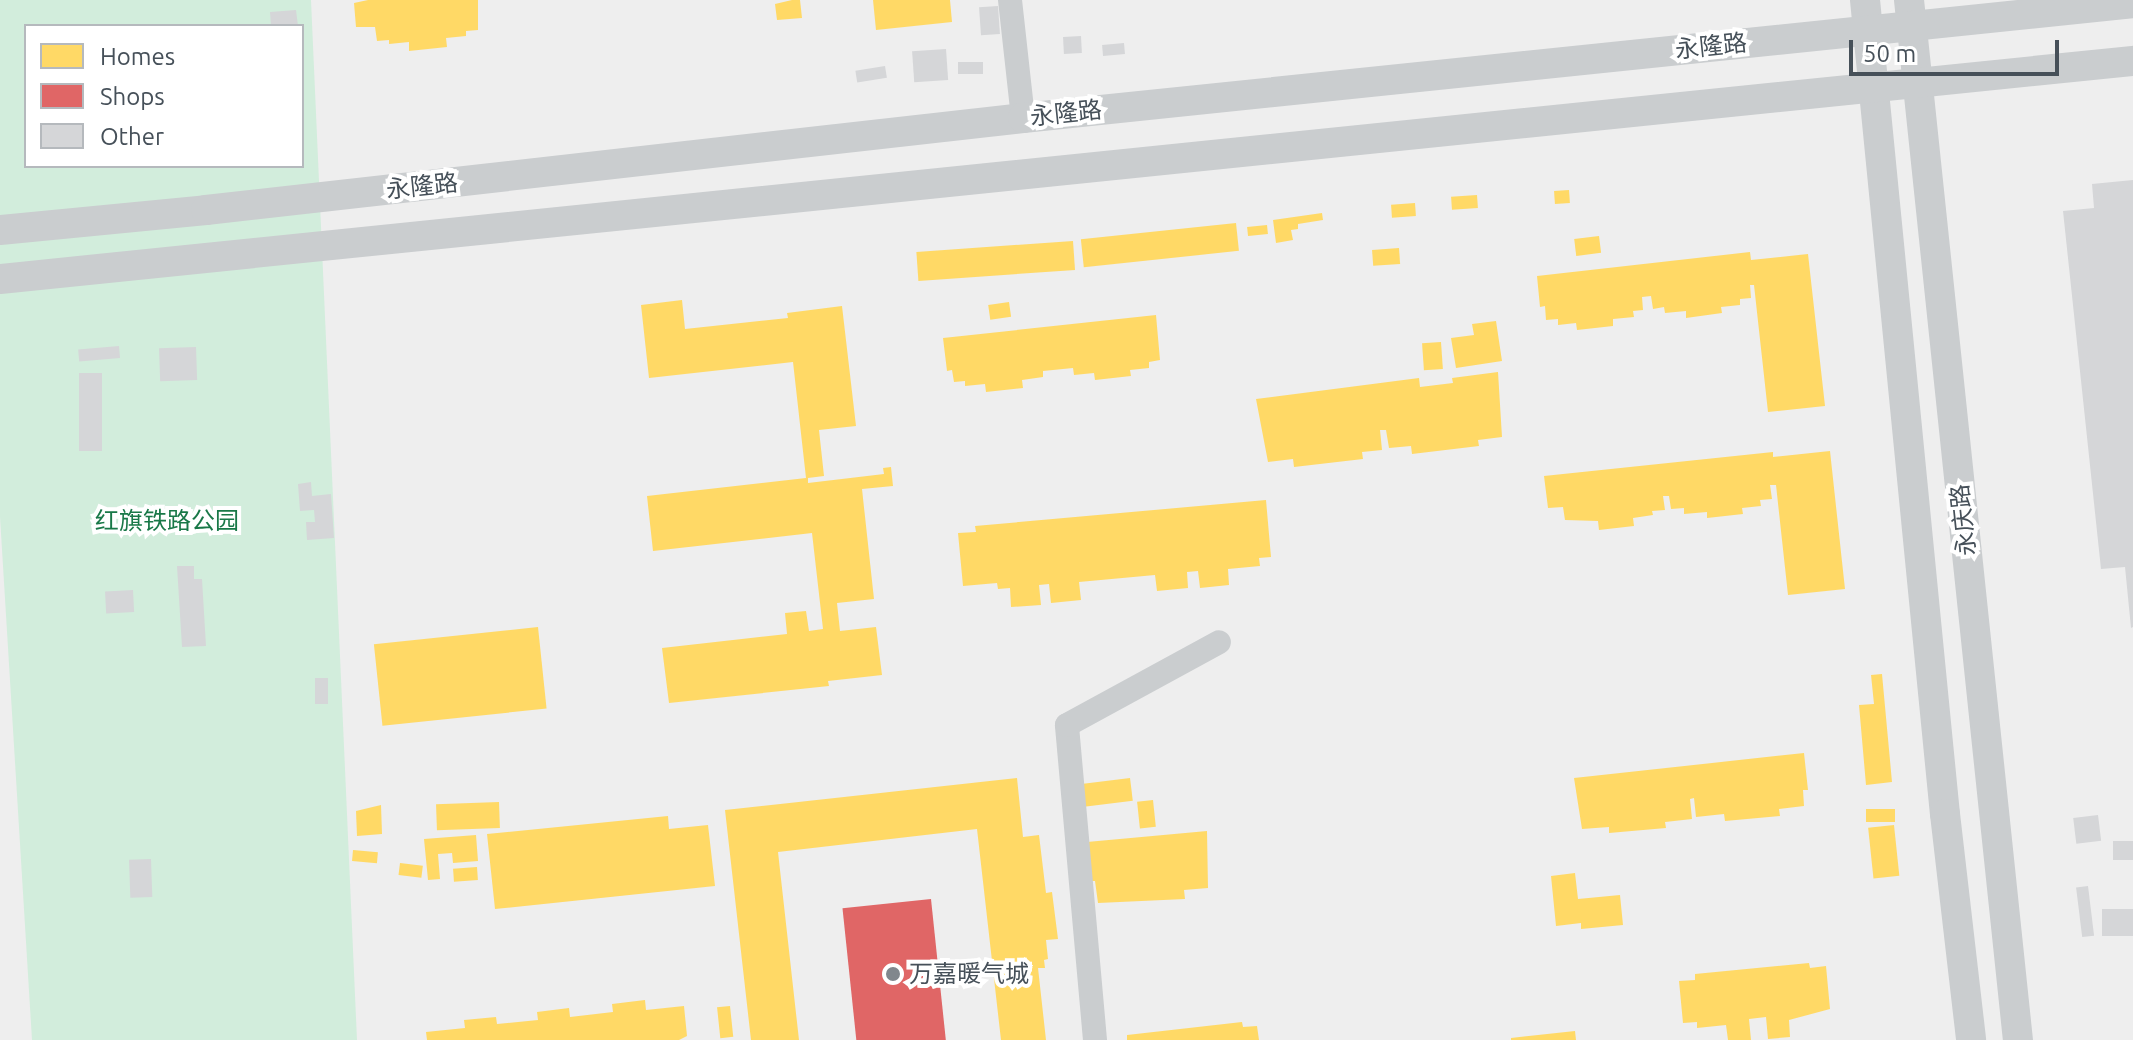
<!DOCTYPE html>
<html>
<head>
<meta charset="utf-8">
<style>
  body { margin:0 }
  #map { position:relative; width:2133px; height:1040px; overflow:hidden; background:#eee; font-family:Ubuntu,"Noto Sans SC",sans-serif }
  div>[style] { position:absolute }
  .green>* { inset:0; background:#d2eddc }
  .homes>* { inset:0; background:#ffd966; transform-origin:0 0 }
  .shops>* { inset:0; background:#e06666; transform-origin:0 0 }
  .building>* { inset:0; background:#d5d6d8; transform-origin:0 0 }
  .minor>* { height:24px; margin:-12px; padding:0 12px; transform-origin:12px; border-radius:12px; background:#cacdcf }
  .tertiary>* { height:30px; margin:-15px; padding:0 15px; transform-origin:15px; border-radius:15px; background:#cacdcf }
  .dots>* { width:22px; height:22px; translate:-50% -50%; box-sizing:border-box; border:4px solid #fff; border-radius:50% }
  span { translate:-50% -50%; white-space:nowrap; text-align:center; line-height:1.15; -webkit-text-stroke:8px #fff; paint-order:stroke }
  .street-label { font-size:24px; color:#465059 }
  .park-label { font-size:24px; color:#197848 }
  .poi-label { font-size:24px; color:#465059 }
  .left { translate:0 -50%; text-align:left }
  .legend { position:absolute; left:24px; top:24px; width:280px; height:144px; box-sizing:border-box; background:#fff; border:2px solid #b5b9bd; margin:0; padding:10px 14px; list-style:none; font-size:24px; color:#465059 }
  .legend li { display:flex; align-items:center; gap:16px; height:40px }
  .legend b { width:40px; border:2px solid #b5b9bd }
  .scale { position:absolute; left:1849px; top:40px; width:210px; height:36px; box-sizing:border-box; border:4px solid #465059; border-top:0; padding-left:10px; font-size:24px; line-height:28px; white-space:nowrap; color:#465059; -webkit-text-stroke:6px #fff; paint-order:stroke }
</style>
</head>
<body>
<div id="map">
  <div class="green">
    <div style="clip-path:polygon(evenodd,0 0,311px 0,357px 1040px,32px 1040px,0 517px,0 0,26px 26px,302px 26px,302px 166px,26px 166px,26px 26px)"></div>
  </div>
  <div class="homes">
    <div style="clip-path:polygon(368px 0,478px 0,478px 30px,466px 31px,466px 36px,446px 38px,447px 47px,409px 51px,409px 42px,389px 44px,389px 40px,377px 41px,375px 27px,356px 27px,354px 3px)"></div>
    <div style="clip-path:polygon(792px 0,800px 0,802px 18px,777px 20px,775px 4px)"></div>
    <div style="clip-path:polygon(873px 0,950px 0,952px 22px,876px 30px)"></div>
    <div style="left:1569px;top:190px;width:13px;height:15px;rotate:86deg"></div>
    <div style="left:1477px;top:195px;width:13px;height:26px;rotate:86deg"></div>
    <div style="left:1415px;top:203px;width:13px;height:24px;rotate:86deg"></div>
    <div style="clip-path:polygon(1322px 213px,1323px 220px,1298px 224px,1298px 229px,1291px 230px,1293px 240px,1276px 243px,1273px 220px)"></div>
    <div style="left:1236px;top:223px;width:28px;height:156px;rotate:84deg"></div>
    <div style="left:1267px;top:225px;width:9px;height:20px;rotate:84deg"></div>
    <div style="left:1599px;top:236px;width:17px;height:25px;rotate:83deg"></div>
    <div style="left:1073px;top:241px;width:29px;height:157px;rotate:86deg"></div>
    <div style="left:1399px;top:248px;width:16px;height:27px;rotate:86deg"></div>
    <div style="clip-path:polygon(1750px 252px,1751px 260px,1808px 254px,1825px 406px,1768px 412px,1754px 285px,1750px 285px,1751px 298px,1740px 299px,1740px 305px,1721px 307px,1722px 313px,1686px 318px,1686px 311px,1665px 313px,1664px 307px,1653px 309px,1651px 296px,1642px 297px,1643px 310px,1633px 311px,1634px 317px,1613px 319px,1613px 326px,1577px 330px,1576px 323px,1558px 325px,1558px 319px,1546px 320px,1545px 306px,1540px 307px,1537px 276px)"></div>
    <div style="clip-path:polygon(682px 300px,685px 329px,788px 318px,787px 313px,842px 306px,856px 426px,819px 430px,824px 476px,808px 478px,808px 483px,884px 474px,883px 468px,891px 467px,893px 486px,862px 489px,874px 599px,837px 603px,840px 631px,876px 627px,882px 675px,828px 681px,829px 686px,669px 703px,662px 648px,787px 634px,785px 613px,806px 611px,809px 631px,823px 629px,812px 533px,653px 551px,647px 496px,806px 478px,793px 362px,649px 378px,641px 305px)"></div>
    <div style="left:1009px;top:302px;width:15px;height:21px;rotate:82deg"></div>
    <div style="clip-path:polygon(1156px 315px,1160px 360px,1149px 362px,1149px 368px,1130px 370px,1131px 376px,1095px 380px,1094px 373px,1074px 375px,1073px 368px,1043px 371px,1043px 377px,1022px 380px,1023px 388px,986px 392px,985px 384px,965px 386px,965px 381px,954px 382px,952px 370px,947px 371px,943px 338px)"></div>
    <div style="clip-path:polygon(1496px 321px,1502px 361px,1456px 368px,1451px 338px,1474px 335px,1472px 324px)"></div>
    <div style="left:1441px;top:342px;width:27px;height:19px;rotate:86deg"></div>
    <div style="clip-path:polygon(1498px 372px,1502px 437px,1478px 440px,1479px 446px,1412px 454px,1411px 446px,1389px 448px,1386px 430px,1380px 430px,1382px 450px,1362px 452px,1363px 459px,1294px 467px,1293px 459px,1268px 462px,1256px 399px,1419px 378px,1420px 387px,1453px 383px,1452px 378px)"></div>
    <div style="clip-path:polygon(1830px 451px,1845px 589px,1788px 595px,1776px 485px,1770px 485px,1772px 499px,1760px 500px,1761px 506px,1742px 508px,1743px 514px,1707px 518px,1707px 512px,1684px 514px,1684px 508px,1671px 509px,1669px 496px,1663px 496px,1665px 510px,1652px 511px,1653px 515px,1633px 518px,1634px 526px,1599px 530px,1598px 521px,1565px 520px,1563px 507px,1548px 508px,1544px 476px,1773px 452px,1773px 457px)"></div>
    <div style="clip-path:polygon(1266px 500px,1271px 557px,1259px 558px,1260px 566px,1228px 569px,1229px 585px,1200px 588px,1198px 571px,1187px 572px,1188px 588px,1157px 591px,1155px 575px,1079px 582px,1081px 600px,1051px 603px,1049px 584px,1039px 585px,1041px 605px,1011px 607px,1010px 588px,998px 589px,997px 583px,963px 586px,958px 533px,976px 532px,975px 526px)"></div>
    <div style="left:538px;top:627px;width:82px;height:165px;rotate:84deg"></div>
    <div style="clip-path:polygon(1882px 674px,1892px 782px,1866px 785px,1859px 705px,1874px 704px,1871px 675px)"></div>
    <div style="clip-path:polygon(1804px 753px,1808px 790px,1803px 790px,1804px 806px,1779px 809px,1780px 816px,1725px 821px,1724px 814px,1696px 817px,1694px 798px,1690px 799px,1692px 819px,1665px 822px,1666px 828px,1609px 833px,1609px 827px,1582px 829px,1574px 778px)"></div>
    <div style="clip-path:polygon(1017px 778px,1023px 837px,1039px 835px,1046px 893px,1052px 892px,1058px 939px,1046px 940px,1048px 959px,1044px 960px,1045px 968px,1038px 968px,1046px 1040px,1001px 1040px,977px 829px,778px 852px,799px 1040px,751px 1040px,725px 810px)"></div>
    <div style="left:1130px;top:778px;width:23px;height:49px;rotate:83deg"></div>
    <div style="left:1153px;top:800px;width:27px;height:16px;rotate:84deg"></div>
    <div style="left:499px;top:802px;width:26px;height:63px;rotate:88deg"></div>
    <div style="clip-path:polygon(381px 805px,382px 834px,357px 836px,356px 811px)"></div>
    <div style="left:1866px;top:809px;width:29px;height:13px"></div>
    <div style="clip-path:polygon(668px 816px,669px 829px,708px 825px,715px 886px,495px 909px,487px 834px)"></div>
    <div style="left:1894px;top:825px;width:51px;height:26px;rotate:84deg"></div>
    <div style="clip-path:polygon(1207px 831px,1208px 888px,1184px 890px,1185px 899px,1098px 903px,1095px 881px,1091px 881px,1087px 842px)"></div>
    <div style="clip-path:polygon(476px 835px,478px 861px,453px 863px,452px 853px,438px 854px,440px 879px,428px 880px,424px 839px)"></div>
    <div style="left:353px;top:850px;width:25px;height:11px;rotate:5deg"></div>
    <div style="left:400px;top:863px;width:23px;height:12px;rotate:7deg"></div>
    <div style="left:477px;top:867px;width:13px;height:24px;rotate:86deg"></div>
    <div style="clip-path:polygon(1575px 873px,1578px 899px,1620px 895px,1623px 925px,1581px 929px,1581px 923px,1556px 926px,1551px 876px)"></div>
    <div style="clip-path:polygon(1809px 963px,1810px 968px,1826px 966px,1830px 1009px,1789px 1020px,1790px 1037px,1768px 1039px,1766px 1017px,1749px 1019px,1751px 1040px,1728px 1040px,1726px 1025px,1697px 1028px,1697px 1022px,1683px 1023px,1679px 981px,1695px 980px,1695px 974px)"></div>
    <div style="clip-path:polygon(645px 1000px,646px 1010px,684px 1006px,687px 1036px,679px 1040px,427px 1040px,426px 1032px,465px 1028px,464px 1020px,496px 1017px,497px 1024px,538px 1020px,537px 1012px,569px 1008px,570px 1017px,613px 1012px,612px 1004px)"></div>
    <div style="left:730px;top:1006px;width:31px;height:13px;rotate:84deg"></div>
    <div style="clip-path:polygon(1242px 1022px,1243px 1027px,1257px 1026px,1259px 1040px,1127px 1040px,1127px 1035px)"></div>
    <div style="clip-path:polygon(1575px 1031px,1576px 1040px,1511px 1040px,1511px 1038px)"></div>
  </div>
  <div class="shops">
    <div style="left:931px;top:899px;width:142px;height:89px;rotate:84deg"></div>
  </div>
  <div class="building">
    <div style="left:998px;top:6px;width:28px;height:19px;rotate:86deg"></div>
    <div style="clip-path:polygon(296px 10px,298px 26px,271px 26px,270px 12px)"></div>
    <div style="left:1081px;top:36px;width:17px;height:18px;rotate:87deg"></div>
    <div style="left:1124px;top:43px;width:11px;height:22px;rotate:85deg"></div>
    <div style="left:946px;top:49px;width:31px;height:34px;rotate:86deg"></div>
    <div style="left:983px;top:62px;width:12px;height:25px;rotate:90deg"></div>
    <div style="left:885px;top:66px;width:12px;height:30px;rotate:81deg"></div>
    <div style="clip-path:polygon(2133px 180px,2133px 627px,2131px 628px,2125px 567px,2101px 569px,2063px 211px,2094px 208px,2092px 184px)"></div>
    <div style="left:119px;top:346px;width:12px;height:41px;rotate:85deg"></div>
    <div style="left:196px;top:347px;width:33px;height:37px;rotate:88deg"></div>
    <div style="left:79px;top:373px;width:23px;height:78px"></div>
    <div style="clip-path:polygon(311px 482px,312px 496px,331px 494px,334px 538px,307px 540px,306px 522px,315px 522px,314px 510px,300px 511px,298px 484px)"></div>
    <div style="clip-path:polygon(177px 566px,194px 566px,194px 579px,202px 579px,206px 646px,182px 647px)"></div>
    <div style="left:133px;top:590px;width:22px;height:28px;rotate:87deg"></div>
    <div style="left:315px;top:678px;width:13px;height:26px"></div>
    <div style="left:2098px;top:815px;width:26px;height:25px;rotate:83deg"></div>
    <div style="left:2133px;top:841px;width:19px;height:20px;rotate:90deg"></div>
    <div style="left:151px;top:859px;width:38px;height:22px;rotate:88deg"></div>
    <div style="left:2088px;top:886px;width:50px;height:12px;rotate:83deg"></div>
    <div style="left:2133px;top:909px;width:27px;height:31px;rotate:90deg"></div>
  </div>
  <div class="minor">
    <div style="left:1010px;top:0;width:119px;rotate:83.7deg"></div>
    <div style="left:1095px;top:1040px;width:316px;rotate:-95.1deg"></div>
    <div style="left:1067px;top:725px;width:173px;rotate:-28.6deg"></div>
  </div>
  <div class="tertiary">
    <div style="left:1865px;top:0;width:818px;rotate:84.39deg"></div>
    <div style="left:1945px;top:814px;width:227px;rotate:83.4deg"></div>
    <div style="left:1909px;top:0;width:1046px;rotate:84.02deg"></div>
    <div style="left:0;top:230px;width:207px;rotate:-5.5deg"></div>
    <div style="left:206px;top:210px;width:822px;rotate:-6.42deg"></div>
    <div style="left:1023px;top:118px;width:1116px;rotate:-5.91deg"></div>
    <div style="left:0;top:279px;width:2144px;rotate:-5.84deg"></div>
  </div>
  <div class="dots">
    <div style="left:893px;top:974px;background:#81878d"></div>
  </div>
  <div class="street-label">
    <span style="left:1711px;top:46px;rotate:-6deg">永隆路</span>
    <span style="left:1066px;top:113px;rotate:-6deg">永隆路</span>
    <span style="left:422px;top:186px;rotate:-6deg">永隆路</span>
    <span style="left:1963px;top:520px;rotate:-96deg">永庆路</span>
  </div>
  <div class="park-label">
    <span style="left:167px;top:521px">红旗铁路公园</span>
  </div>
  <div class="poi-label">
    <span class="left" style="left:909px;top:974px">万嘉暖气城</span>
  </div>
  <ul class="legend">
  <li><b style="height:22px;background:#ffd966"></b>Homes</li>
  <li><b style="height:22px;background:#e06666"></b>Shops</li>
  <li><b style="height:22px;background:#d5d6d8"></b>Other</li>
  </ul>
  <div class="scale">50 m</div>
</div>
</body>
</html>
